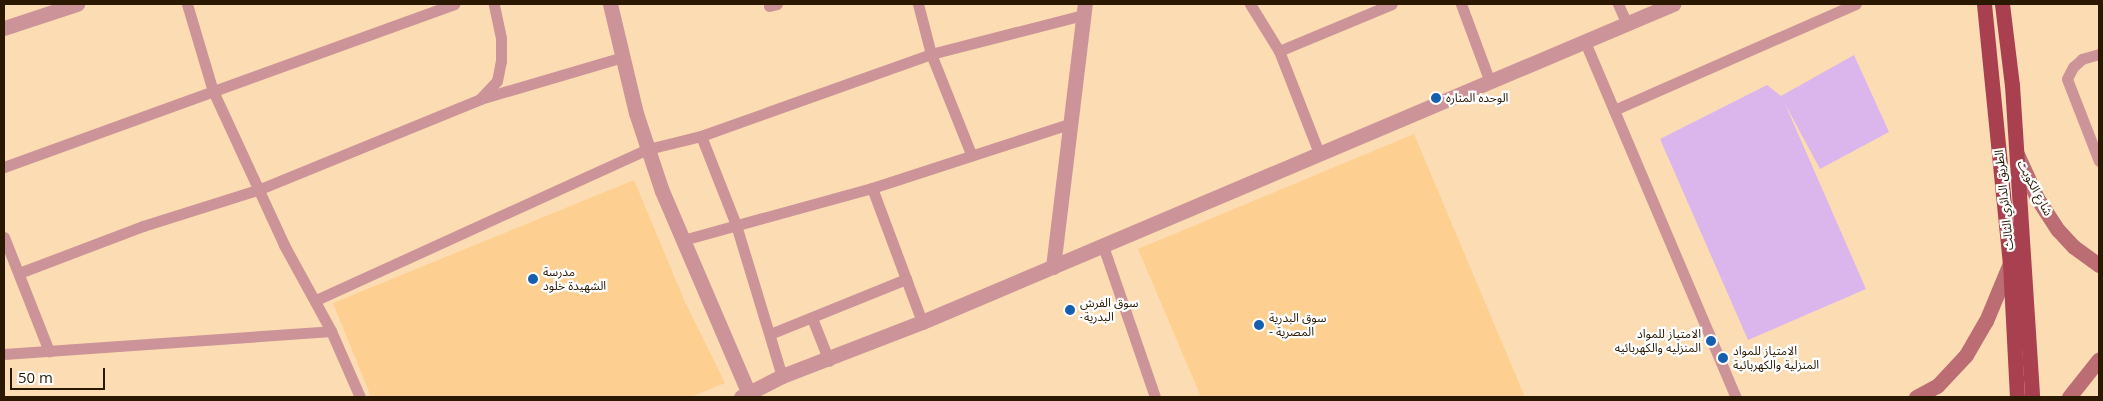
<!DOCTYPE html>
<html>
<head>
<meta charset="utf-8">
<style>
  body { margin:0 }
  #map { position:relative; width:2103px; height:401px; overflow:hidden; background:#fcdcb3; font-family:"Open Sans","Noto Sans Arabic",sans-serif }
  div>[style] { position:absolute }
  .built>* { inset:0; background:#fdd092 }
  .green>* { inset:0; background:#dbb6ec }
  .minor>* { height:11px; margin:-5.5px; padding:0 5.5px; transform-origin:5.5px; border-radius:5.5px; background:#cc9498 }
  .tertiary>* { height:15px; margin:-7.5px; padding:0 7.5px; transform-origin:7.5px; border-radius:7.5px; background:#cc9498 }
  .secondary>* { height:15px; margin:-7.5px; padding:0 7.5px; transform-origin:7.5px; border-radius:7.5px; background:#bc6d74 }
  .trunk>* { height:15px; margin:-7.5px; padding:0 7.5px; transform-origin:7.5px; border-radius:7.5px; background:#a9404f }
  .dots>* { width:14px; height:14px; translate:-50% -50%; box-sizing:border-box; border:2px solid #fff; border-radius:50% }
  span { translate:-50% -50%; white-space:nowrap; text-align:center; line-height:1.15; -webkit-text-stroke:4.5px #fff; paint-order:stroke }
  .poi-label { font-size:12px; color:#2b1800 }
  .left { translate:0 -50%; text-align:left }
  .right { translate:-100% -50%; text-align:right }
  .street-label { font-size:12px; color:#2b1800 }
  .frame { position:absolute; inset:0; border:5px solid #2b1800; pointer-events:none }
  .scale { position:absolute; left:10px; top:368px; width:95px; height:22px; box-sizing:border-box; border:2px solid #2b1800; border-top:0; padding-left:6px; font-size:15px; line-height:18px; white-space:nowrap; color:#2b1800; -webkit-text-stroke:4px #fff; paint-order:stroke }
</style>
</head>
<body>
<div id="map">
  <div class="built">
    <div style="clip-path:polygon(1414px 134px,1525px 397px,1201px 397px,1138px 249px)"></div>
    <div style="clip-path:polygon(634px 180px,685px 302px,725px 383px,691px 397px,371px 397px,333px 303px)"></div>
  </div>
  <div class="green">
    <div style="clip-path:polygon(1854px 55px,1889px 132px,1820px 169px,1785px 104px,1866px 289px,1748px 340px,1660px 139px,1767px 85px,1781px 96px)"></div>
  </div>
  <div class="minor">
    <div style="left:187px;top:4px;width:91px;rotate:73.4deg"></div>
    <div style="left:213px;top:91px;width:170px;rotate:65.2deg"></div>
    <div style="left:284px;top:245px;width:98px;rotate:61.3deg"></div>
    <div style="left:918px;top:4px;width:52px;rotate:75.4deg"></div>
    <div style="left:931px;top:54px;width:108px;rotate:68.2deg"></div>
    <div style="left:1250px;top:4px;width:55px;rotate:58.3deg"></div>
    <div style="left:1461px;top:4px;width:83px;rotate:69.6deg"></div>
    <div style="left:1618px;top:4px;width:22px;rotate:66deg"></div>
    <div style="left:769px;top:6px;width:8px;rotate:-14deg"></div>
    <div style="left:1585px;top:42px;width:386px;rotate:67deg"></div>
    <div style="left:2099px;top:54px;width:18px;rotate:164deg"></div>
    <div style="left:2082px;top:59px;width:12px;rotate:138deg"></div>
    <div style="left:2073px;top:67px;width:13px;rotate:117deg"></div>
    <div style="left:2067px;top:79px;width:88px;rotate:68.7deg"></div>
    <div style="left:480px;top:99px;width:149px;rotate:-16.4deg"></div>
    <div style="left:1614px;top:110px;width:264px;rotate:-23.7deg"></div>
    <div style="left:701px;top:136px;width:96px;rotate:68.5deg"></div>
    <div style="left:736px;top:225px;width:158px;rotate:73.1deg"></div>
    <div style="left:1319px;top:153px;width:110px;rotate:-111.4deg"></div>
    <div style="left:1279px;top:51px;width:122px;rotate:-22.6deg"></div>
    <div style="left:4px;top:167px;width:479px;rotate:-19.9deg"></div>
    <div style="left:872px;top:188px;width:143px;rotate:69.5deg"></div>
    <div style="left:4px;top:237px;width:123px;rotate:68.5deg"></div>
    <div style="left:683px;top:240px;width:196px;rotate:-15.4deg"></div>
    <div style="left:872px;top:188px;width:207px;rotate:-18deg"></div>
    <div style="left:1103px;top:246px;width:160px;rotate:71deg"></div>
    <div style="left:19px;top:273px;width:133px;rotate:-20.8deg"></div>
    <div style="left:143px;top:226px;width:123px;rotate:-17.5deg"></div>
    <div style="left:260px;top:189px;width:238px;rotate:-22.2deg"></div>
    <div style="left:480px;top:99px;width:25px;rotate:-47deg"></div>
    <div style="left:497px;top:81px;width:20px;rotate:-79deg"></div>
    <div style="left:501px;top:61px;width:23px;rotate:-90deg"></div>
    <div style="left:501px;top:38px;width:35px;rotate:-102deg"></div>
    <div style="left:316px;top:300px;width:365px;rotate:-24.5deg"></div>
    <div style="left:648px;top:149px;width:55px;rotate:-13.8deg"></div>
    <div style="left:701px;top:136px;width:244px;rotate:-19.6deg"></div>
    <div style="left:931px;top:54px;width:157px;rotate:-14.4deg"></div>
    <div style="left:812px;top:318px;width:46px;rotate:68.4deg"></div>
    <div style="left:770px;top:334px;width:147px;rotate:-22deg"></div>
    <div style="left:4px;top:354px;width:328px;rotate:-4deg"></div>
    <div style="left:331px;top:331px;width:72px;rotate:66.3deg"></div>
  </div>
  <div class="tertiary">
    <div style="left:610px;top:4px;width:112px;rotate:76.6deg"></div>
    <div style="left:636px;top:113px;width:82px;rotate:71.6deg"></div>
    <div style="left:662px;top:191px;width:221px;rotate:66.8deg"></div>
    <div style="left:4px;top:28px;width:77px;rotate:-18.2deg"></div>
    <div style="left:1053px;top:267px;width:265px;rotate:-83.1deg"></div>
    <div style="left:741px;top:397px;width:46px;rotate:-27.1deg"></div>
    <div style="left:782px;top:376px;width:150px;rotate:-21.1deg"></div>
    <div style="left:922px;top:322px;width:816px;rotate:-22.95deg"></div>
  </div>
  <div class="secondary">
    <div style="left:2017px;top:154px;width:48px;rotate:65.6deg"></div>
    <div style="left:2037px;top:198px;width:38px;rotate:57deg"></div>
    <div style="left:2058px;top:230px;width:23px;rotate:47deg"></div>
    <div style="left:2074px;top:247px;width:31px;rotate:36deg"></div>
    <div style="left:1916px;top:397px;width:24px;rotate:-28deg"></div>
    <div style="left:1937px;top:386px;width:42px;rotate:-46.9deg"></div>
    <div style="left:1966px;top:355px;width:39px;rotate:-60deg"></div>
    <div style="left:1986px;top:321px;width:63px;rotate:-67.5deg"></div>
    <div style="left:2069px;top:397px;width:48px;rotate:-51.7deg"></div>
  </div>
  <div class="trunk">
    <div style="left:1984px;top:4px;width:260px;rotate:84.3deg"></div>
    <div style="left:2010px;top:263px;width:134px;rotate:87deg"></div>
    <div style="left:2002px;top:4px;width:82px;rotate:83deg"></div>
    <div style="left:2012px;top:85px;width:313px;rotate:86.3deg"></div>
  </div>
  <div class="dots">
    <div style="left:1436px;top:98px;background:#165eae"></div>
    <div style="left:533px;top:279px;background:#165eae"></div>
    <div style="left:1070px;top:310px;background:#165eae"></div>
    <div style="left:1259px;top:325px;background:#165eae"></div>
    <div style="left:1711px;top:341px;background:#165eae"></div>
    <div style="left:1723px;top:358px;background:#165eae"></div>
  </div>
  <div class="poi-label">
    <span class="left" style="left:1446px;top:98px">الوحده المناره</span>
    <span class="left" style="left:543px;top:279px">مدرسة<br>الشهيدة خلود</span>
    <span class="left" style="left:1080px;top:310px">سوق الفرش<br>-البدرية</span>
    <span class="left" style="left:1269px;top:325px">سوق البدرية<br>- المصرية</span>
    <span class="right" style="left:1701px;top:341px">الامتياز للمواد<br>المنزليه والكهربائيه</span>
    <span class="left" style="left:1733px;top:358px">الامتياز للمواد<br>المنزلية والكهربائية</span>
  </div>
  <div class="street-label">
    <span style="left:2035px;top:188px;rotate:62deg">شارع الكويت</span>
    <span style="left:2004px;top:200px;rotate:-96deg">الطريق الدائري الثالث</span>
  </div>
  <div class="frame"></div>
  <div class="scale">50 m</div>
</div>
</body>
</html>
